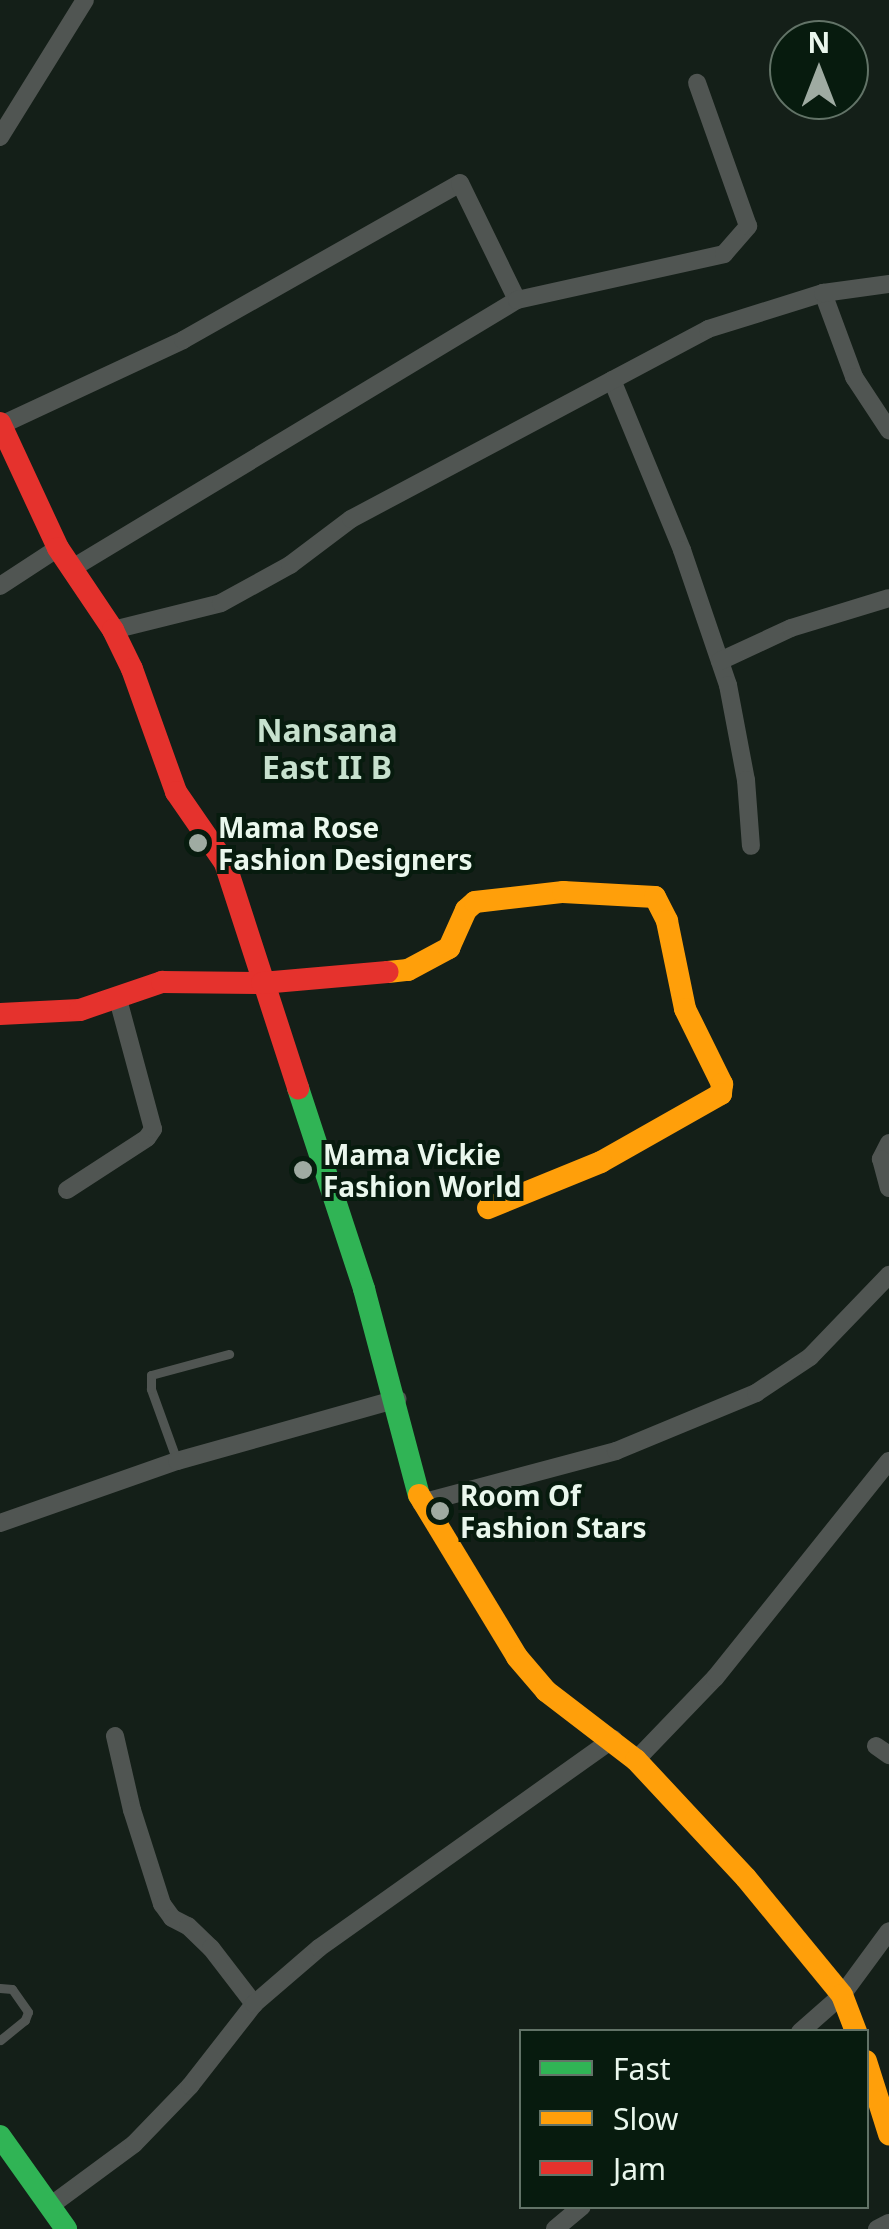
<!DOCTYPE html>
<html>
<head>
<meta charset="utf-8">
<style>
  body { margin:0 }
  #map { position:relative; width:889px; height:2229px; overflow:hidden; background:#141f18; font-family:"Noto Sans",sans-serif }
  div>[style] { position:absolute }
  .lane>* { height:9px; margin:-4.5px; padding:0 4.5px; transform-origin:4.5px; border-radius:4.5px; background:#505552 }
  .street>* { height:18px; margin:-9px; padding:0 9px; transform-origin:9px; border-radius:9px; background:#505552 }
  .fast>* { height:22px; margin:-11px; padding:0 11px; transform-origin:11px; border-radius:11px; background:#30b455 }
  .slow>* { height:22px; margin:-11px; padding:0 11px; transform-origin:11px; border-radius:11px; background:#ff9f0a }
  .jam>* { height:22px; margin:-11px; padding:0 11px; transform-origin:11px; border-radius:11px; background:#e5322d }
  .dots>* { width:28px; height:28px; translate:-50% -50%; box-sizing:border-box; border:5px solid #071b0e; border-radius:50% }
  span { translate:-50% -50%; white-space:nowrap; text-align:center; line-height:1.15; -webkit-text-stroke:8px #071b0e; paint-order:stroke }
  .poi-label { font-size:28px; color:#eaf7ed; font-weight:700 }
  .left { translate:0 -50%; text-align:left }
  .quarter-label { font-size:32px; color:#c7e1ce; font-weight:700 }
  .legend { position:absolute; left:519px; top:2029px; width:350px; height:180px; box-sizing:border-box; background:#071b0e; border:2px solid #627367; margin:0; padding:12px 18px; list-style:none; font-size:30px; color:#eaf7ed }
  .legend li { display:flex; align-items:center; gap:20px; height:50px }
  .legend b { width:50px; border:2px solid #627367 }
  .north { position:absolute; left:769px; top:20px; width:100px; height:100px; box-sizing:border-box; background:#071b0e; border:2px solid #627367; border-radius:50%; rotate:0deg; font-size:28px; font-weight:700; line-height:40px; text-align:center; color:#eaf7ed }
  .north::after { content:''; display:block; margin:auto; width:35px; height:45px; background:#9faba2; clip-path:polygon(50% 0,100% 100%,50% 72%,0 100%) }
</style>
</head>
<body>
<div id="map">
  <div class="lane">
    <div style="left:177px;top:1461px;width:77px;rotate:-109.9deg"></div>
    <div style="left:151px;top:1389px;width:14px;rotate:-90deg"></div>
    <div style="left:151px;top:1375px;width:81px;rotate:-15.1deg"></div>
    <div style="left:0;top:1988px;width:12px;rotate:5deg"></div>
    <div style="left:12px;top:1989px;width:28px;rotate:55deg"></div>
    <div style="left:28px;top:2012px;width:9px;rotate:111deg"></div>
    <div style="left:25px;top:2020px;width:32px;rotate:141deg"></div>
  </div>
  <div class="street">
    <div style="left:0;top:137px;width:161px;rotate:-58.2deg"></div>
    <div style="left:823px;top:293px;width:90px;rotate:69.7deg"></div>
    <div style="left:854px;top:377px;width:64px;rotate:56.6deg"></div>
    <div style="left:612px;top:380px;width:184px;rotate:67.6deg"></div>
    <div style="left:682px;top:550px;width:143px;rotate:71.2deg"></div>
    <div style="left:728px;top:685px;width:97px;rotate:79.3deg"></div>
    <div style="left:746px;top:780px;width:66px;rotate:85.7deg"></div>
    <div style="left:1px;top:425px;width:201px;rotate:-25deg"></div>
    <div style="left:183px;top:340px;width:318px;rotate:-29.5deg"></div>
    <div style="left:460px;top:183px;width:130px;rotate:64deg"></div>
    <div style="left:71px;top:569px;width:521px;rotate:-31.1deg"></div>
    <div style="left:517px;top:300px;width:212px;rotate:-12.5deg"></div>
    <div style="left:724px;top:254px;width:37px;rotate:-49deg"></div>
    <div style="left:748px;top:226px;width:152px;rotate:-109.6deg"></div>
    <div style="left:0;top:586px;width:69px;rotate:-33.2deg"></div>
    <div style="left:113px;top:630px;width:111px;rotate:-14deg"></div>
    <div style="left:221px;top:603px;width:79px;rotate:-28.8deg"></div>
    <div style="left:290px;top:565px;width:76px;rotate:-37deg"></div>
    <div style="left:351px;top:519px;width:404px;rotate:-28deg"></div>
    <div style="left:708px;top:329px;width:121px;rotate:-17.4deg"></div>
    <div style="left:823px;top:293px;width:67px;rotate:-7.8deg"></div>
    <div style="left:720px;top:661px;width:78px;rotate:-24.9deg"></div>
    <div style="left:791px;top:628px;width:102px;rotate:-17deg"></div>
    <div style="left:889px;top:1143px;width:18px;rotate:117deg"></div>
    <div style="left:881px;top:1159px;width:30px;rotate:75deg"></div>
    <div style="left:67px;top:1190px;width:95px;rotate:-33deg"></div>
    <div style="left:147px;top:1138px;width:11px;rotate:-56deg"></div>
    <div style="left:153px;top:1129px;width:135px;rotate:-105.1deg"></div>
    <div style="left:421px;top:1503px;width:202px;rotate:-14.9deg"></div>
    <div style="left:616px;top:1451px;width:152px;rotate:-22.5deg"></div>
    <div style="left:756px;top:1393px;width:65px;rotate:-33.7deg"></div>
    <div style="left:810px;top:1357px;width:114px;rotate:-46.1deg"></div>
    <div style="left:0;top:1523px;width:188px;rotate:-19.3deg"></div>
    <div style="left:177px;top:1461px;width:229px;rotate:-15.7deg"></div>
    <div style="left:115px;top:1736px;width:76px;rotate:77.1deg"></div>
    <div style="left:132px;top:1810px;width:99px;rotate:72.3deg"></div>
    <div style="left:162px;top:1904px;width:17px;rotate:54deg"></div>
    <div style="left:172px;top:1918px;width:18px;rotate:27deg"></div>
    <div style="left:188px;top:1926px;width:32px;rotate:44deg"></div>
    <div style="left:211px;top:1948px;width:71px;rotate:52.5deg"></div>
    <div style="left:876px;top:1746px;width:16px;rotate:35deg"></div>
    <div style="left:636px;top:1760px;width:114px;rotate:-46.1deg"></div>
    <div style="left:715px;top:1678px;width:278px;rotate:-51.3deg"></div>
    <div style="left:800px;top:2032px;width:56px;rotate:-41.4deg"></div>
    <div style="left:842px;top:1995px;width:79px;rotate:-53.7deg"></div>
    <div style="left:50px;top:2206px;width:104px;rotate:-36.4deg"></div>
    <div style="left:134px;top:2144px;width:81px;rotate:-46deg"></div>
    <div style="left:190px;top:2086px;width:104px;rotate:-52deg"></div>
    <div style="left:254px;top:2004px;width:86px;rotate:-40.7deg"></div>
    <div style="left:319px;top:1948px;width:361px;rotate:-35.4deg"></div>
    <div style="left:555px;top:2229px;width:35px;rotate:-40deg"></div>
    <div style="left:877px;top:2229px;width:13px;rotate:-27deg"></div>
  </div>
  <div class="fast">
    <div style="left:298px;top:1088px;width:212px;rotate:71.8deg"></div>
    <div style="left:364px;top:1289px;width:213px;rotate:75.1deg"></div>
    <div style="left:0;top:2136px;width:114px;rotate:54.6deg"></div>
  </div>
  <div class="slow">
    <div style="left:388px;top:972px;width:20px;rotate:-6deg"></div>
    <div style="left:408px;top:970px;width:47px;rotate:-28.2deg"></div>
    <div style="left:449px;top:948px;width:42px;rotate:-65.9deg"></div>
    <div style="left:466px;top:910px;width:12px;rotate:-42deg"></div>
    <div style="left:475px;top:902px;width:89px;rotate:-6.5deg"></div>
    <div style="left:563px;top:892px;width:92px;rotate:3.1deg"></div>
    <div style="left:655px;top:897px;width:27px;rotate:63deg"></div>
    <div style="left:667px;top:921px;width:90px;rotate:78.4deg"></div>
    <div style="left:685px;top:1009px;width:84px;rotate:63.7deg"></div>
    <div style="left:722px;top:1084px;width:10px;rotate:96deg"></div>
    <div style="left:721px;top:1094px;width:138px;rotate:150.5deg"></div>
    <div style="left:601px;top:1162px;width:122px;rotate:157.8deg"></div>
    <div style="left:419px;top:1495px;width:189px;rotate:58.8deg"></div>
    <div style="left:517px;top:1657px;width:45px;rotate:49.5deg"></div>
    <div style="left:546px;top:1691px;width:113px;rotate:37.5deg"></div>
    <div style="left:636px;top:1760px;width:161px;rotate:47deg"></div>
    <div style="left:746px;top:1878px;width:151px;rotate:50.6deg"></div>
    <div style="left:842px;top:1995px;width:40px;rotate:69deg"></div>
    <div style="left:866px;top:2061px;width:77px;rotate:72.5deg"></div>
  </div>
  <div class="jam">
    <div style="left:0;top:423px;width:138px;rotate:65.1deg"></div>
    <div style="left:58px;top:548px;width:99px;rotate:56.1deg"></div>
    <div style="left:113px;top:630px;width:43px;rotate:64deg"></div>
    <div style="left:132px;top:669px;width:131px;rotate:70.3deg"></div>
    <div style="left:176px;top:792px;width:86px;rotate:55.4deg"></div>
    <div style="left:225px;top:863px;width:237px;rotate:72deg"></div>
    <div style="left:0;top:1014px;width:80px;rotate:-2.9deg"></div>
    <div style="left:80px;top:1010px;width:87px;rotate:-18.9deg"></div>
    <div style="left:162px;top:982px;width:100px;rotate:0.6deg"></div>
    <div style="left:262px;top:983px;width:126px;rotate:-5deg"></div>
  </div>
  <div class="dots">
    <div style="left:198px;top:843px;background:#9faba2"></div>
    <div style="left:303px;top:1170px;background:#9faba2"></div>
    <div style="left:440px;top:1511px;background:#9faba2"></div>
  </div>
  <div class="poi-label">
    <span class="left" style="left:218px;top:843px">Mama Rose<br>Fashion Designers</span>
    <span class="left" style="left:323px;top:1170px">Mama Vickie<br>Fashion World</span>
    <span class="left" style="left:460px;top:1511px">Room Of<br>Fashion Stars</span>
  </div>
  <div class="quarter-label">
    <span style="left:327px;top:749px">Nansana<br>East II B</span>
  </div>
  <ul class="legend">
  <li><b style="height:12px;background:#30b455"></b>Fast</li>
  <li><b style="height:12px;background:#ff9f0a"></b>Slow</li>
  <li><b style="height:12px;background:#e5322d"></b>Jam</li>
  </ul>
  <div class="north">N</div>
</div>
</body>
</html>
